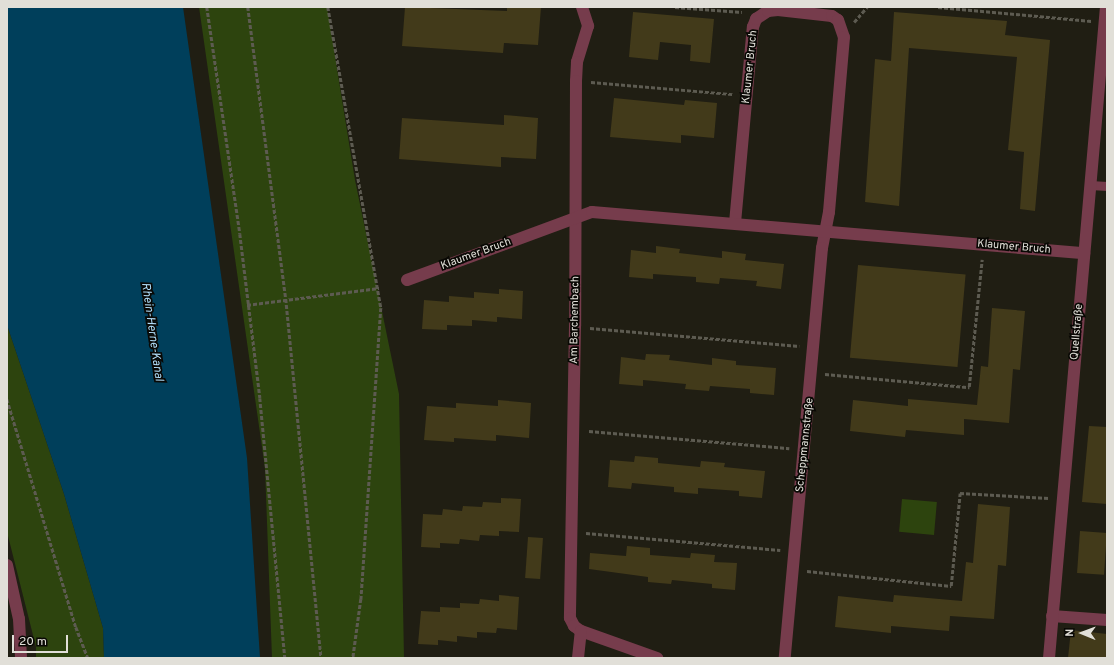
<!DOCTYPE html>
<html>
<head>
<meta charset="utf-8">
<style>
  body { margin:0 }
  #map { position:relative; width:1114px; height:665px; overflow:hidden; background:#201e13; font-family:Overpass,sans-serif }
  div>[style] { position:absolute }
  .green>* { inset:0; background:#2d440e; transform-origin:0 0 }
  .water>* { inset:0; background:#003f5b }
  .building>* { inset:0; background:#423a1a; transform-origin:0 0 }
  .path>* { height:2.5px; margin-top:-1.25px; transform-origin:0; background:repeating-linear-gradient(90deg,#5d5b51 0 4px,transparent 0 6px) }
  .service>* { height:9px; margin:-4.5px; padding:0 4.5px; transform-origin:4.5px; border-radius:4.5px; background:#763c4c }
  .minor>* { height:12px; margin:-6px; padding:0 6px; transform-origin:6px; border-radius:6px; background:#763c4c }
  span { translate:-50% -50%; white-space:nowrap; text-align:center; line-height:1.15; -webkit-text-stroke:3.5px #090804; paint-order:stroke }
  .street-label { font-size:11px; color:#e1dfd8 }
  .water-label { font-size:12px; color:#b0defa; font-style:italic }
  .frame { position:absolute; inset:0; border:8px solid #e1dfd8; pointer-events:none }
  .north { position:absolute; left:1062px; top:613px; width:40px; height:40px; -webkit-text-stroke:3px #090804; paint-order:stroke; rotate:271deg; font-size:11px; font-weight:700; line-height:16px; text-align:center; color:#e1dfd8 }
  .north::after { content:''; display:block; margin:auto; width:14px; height:18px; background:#e1dfd8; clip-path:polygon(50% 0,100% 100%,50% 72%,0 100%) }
  .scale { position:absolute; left:12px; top:635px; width:56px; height:18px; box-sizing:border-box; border:2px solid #e1dfd8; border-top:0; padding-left:5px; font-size:12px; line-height:14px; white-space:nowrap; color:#e1dfd8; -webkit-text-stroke:3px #090804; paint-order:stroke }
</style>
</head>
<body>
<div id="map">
  <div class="green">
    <div style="clip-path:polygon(199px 7px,327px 7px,355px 180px,399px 394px,404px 658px,272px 658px,265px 468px)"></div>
    <div style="clip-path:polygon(7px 325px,64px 494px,103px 628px,104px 658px,36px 658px,36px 647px,7px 532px)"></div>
    <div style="left:902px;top:499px;width:35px;height:33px;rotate:5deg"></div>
  </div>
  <div class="water">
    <div style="clip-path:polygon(7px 7px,183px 7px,247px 458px,260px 658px,104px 658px,103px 628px,64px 494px,7px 325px)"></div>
  </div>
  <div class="building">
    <div style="clip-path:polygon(405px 7px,507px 11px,507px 7px,541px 7px,538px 45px,504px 43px,503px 53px,402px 46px)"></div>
    <div style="clip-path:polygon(633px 12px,714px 19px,710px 63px,690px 61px,691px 45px,660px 42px,658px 60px,629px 57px)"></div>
    <div style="clip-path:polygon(894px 12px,1007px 21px,1005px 35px,1050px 40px,1035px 211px,1020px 209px,1024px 152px,1008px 150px,1017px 57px,909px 48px,899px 206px,865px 202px,875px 59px,891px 61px)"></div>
    <div style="clip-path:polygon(614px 98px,684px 105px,685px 100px,717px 103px,714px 138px,681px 135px,681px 143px,610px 137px)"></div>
    <div style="clip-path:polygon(504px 115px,538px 118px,536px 159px,501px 157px,501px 167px,399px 159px,402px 118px,504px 125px)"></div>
    <div style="clip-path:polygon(656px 246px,680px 249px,679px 253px,722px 258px,722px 251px,746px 254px,745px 260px,784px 264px,781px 289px,756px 286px,757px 281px,720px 278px,719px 284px,696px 282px,696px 277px,653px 274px,653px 279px,629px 277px,631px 250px,656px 253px)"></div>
    <div style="left:858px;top:265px;width:108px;height:93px;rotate:5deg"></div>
    <div style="clip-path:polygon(499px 289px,523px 291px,522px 319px,497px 317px,497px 322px,472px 320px,472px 326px,447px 325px,447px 330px,422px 329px,424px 300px,449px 302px,449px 296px,474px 298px,474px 292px,499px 294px)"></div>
    <div style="clip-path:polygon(992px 308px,1025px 311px,1020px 370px,1013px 369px,1009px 423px,964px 419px,964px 435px,906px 430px,905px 437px,850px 431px,853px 400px,908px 406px,908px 399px,977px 405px,981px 366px,988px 367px)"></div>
    <div style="clip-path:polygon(646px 354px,670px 355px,669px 360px,712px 365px,712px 358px,736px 361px,736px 365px,776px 368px,774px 395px,750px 393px,750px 389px,710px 386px,709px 391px,685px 389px,686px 384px,643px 380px,643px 386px,619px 384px,621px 357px,645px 360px)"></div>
    <div style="clip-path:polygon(498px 400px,531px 403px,529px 438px,496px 435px,496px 441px,454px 438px,454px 442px,424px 440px,427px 406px,456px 408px,456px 403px,498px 406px)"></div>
    <div style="clip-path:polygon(1089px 426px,1107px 427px,1107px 504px,1082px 502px)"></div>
    <div style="clip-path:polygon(635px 456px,658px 458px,658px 463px,700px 467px,701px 461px,725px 463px,724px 467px,765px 471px,762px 498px,739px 496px,739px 491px,698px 488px,698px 494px,674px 492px,674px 487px,632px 483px,631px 489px,608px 487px,610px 460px,634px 462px)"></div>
    <div style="clip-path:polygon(501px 498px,521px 499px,519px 532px,499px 531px,499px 536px,480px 535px,479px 541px,460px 539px,459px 544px,440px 543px,440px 548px,421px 547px,423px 514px,442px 515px,443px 509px,462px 511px,463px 506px,482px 507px,483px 502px,501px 503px)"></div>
    <div style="clip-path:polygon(978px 504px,1010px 507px,1006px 566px,998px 565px,994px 619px,950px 616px,949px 631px,891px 626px,891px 633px,835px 627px,838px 596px,893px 602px,894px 595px,962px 601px,966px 562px,973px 563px)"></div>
    <div style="left:1080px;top:531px;width:27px;height:42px;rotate:4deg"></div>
    <div style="left:528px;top:537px;width:15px;height:41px;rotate:4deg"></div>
    <div style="clip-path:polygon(627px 546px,650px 548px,650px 555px,690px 558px,691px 553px,715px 555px,714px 562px,737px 563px,735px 590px,712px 588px,712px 584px,672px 580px,671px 584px,648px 582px,648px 577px,589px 569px,590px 553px,626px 556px)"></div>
    <div style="clip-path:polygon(499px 595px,519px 597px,517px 630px,497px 628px,496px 633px,477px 632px,477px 638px,457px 636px,457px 642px,438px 640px,438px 645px,418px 644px,421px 611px,440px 612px,440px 607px,460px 608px,460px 603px,479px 604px,480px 599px,499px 601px)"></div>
    <div style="clip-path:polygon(1071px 630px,1107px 634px,1107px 658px,1068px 658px)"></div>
  </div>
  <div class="path">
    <div style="left:207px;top:7px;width:229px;rotate:81.7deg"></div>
    <div style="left:240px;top:234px;width:165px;rotate:83deg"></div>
    <div style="left:260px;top:398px;width:261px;rotate:84.5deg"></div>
    <div style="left:248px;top:7px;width:294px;rotate:82.6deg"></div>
    <div style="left:286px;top:299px;width:361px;rotate:84.4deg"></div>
    <div style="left:328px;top:7px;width:306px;rotate:80deg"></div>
    <div style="left:381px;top:308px;width:292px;rotate:93.9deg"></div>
    <div style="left:361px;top:599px;width:60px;rotate:97.7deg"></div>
    <div style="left:675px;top:7px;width:67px;rotate:4.3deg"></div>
    <div style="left:938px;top:7px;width:154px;rotate:5.2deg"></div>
    <div style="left:854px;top:22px;width:20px;rotate:-49deg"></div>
    <div style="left:591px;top:82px;width:142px;rotate:4.9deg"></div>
    <div style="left:247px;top:305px;width:133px;rotate:-7.3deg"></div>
    <div style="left:590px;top:328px;width:210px;rotate:4.9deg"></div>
    <div style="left:825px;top:374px;width:145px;rotate:5.2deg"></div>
    <div style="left:969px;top:387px;width:128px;rotate:-84.2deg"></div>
    <div style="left:7px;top:399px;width:238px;rotate:73.2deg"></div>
    <div style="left:76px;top:627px;width:33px;rotate:69deg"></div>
    <div style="left:589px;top:431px;width:201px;rotate:4.9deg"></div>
    <div style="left:586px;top:533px;width:195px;rotate:5deg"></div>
    <div style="left:807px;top:571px;width:145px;rotate:5.9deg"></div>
    <div style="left:951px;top:586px;width:93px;rotate:-84.5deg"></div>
    <div style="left:960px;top:493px;width:89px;rotate:3.2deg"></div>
  </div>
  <div class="service">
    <div style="left:1090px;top:185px;width:17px;rotate:3deg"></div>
  </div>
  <div class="minor">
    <div style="left:582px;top:7px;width:20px;rotate:72deg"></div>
    <div style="left:588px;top:26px;width:38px;rotate:107deg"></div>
    <div style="left:577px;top:62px;width:19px;rotate:93deg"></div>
    <div style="left:576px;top:81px;width:245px;rotate:90.2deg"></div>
    <div style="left:575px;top:326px;width:292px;rotate:91deg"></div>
    <div style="left:570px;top:618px;width:9px;rotate:63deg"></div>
    <div style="left:574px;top:626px;width:9px;rotate:36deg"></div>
    <div style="left:581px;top:631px;width:81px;rotate:19.6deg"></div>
    <div style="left:735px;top:223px;width:197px;rotate:-84.8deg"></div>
    <div style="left:753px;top:27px;width:9px;rotate:-69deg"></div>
    <div style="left:756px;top:19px;width:14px;rotate:-34deg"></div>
    <div style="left:768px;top:11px;width:10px;rotate:-6deg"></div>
    <div style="left:778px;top:10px;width:54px;rotate:6.3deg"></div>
    <div style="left:832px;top:16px;width:7px;rotate:34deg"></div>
    <div style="left:838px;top:20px;width:18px;rotate:71deg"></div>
    <div style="left:844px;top:37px;width:176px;rotate:94.9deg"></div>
    <div style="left:829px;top:212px;width:37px;rotate:101deg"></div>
    <div style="left:822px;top:248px;width:412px;rotate:95.2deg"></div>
    <div style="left:407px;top:280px;width:197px;rotate:-20.2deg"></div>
    <div style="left:592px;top:212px;width:494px;rotate:4.8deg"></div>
    <div style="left:7px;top:565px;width:55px;rotate:77.5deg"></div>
    <div style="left:19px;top:619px;width:39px;rotate:87deg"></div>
    <div style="left:1052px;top:616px;width:55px;rotate:4.2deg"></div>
    <div style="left:578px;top:658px;width:27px;rotate:-84deg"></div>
    <div style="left:1049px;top:658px;width:653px;rotate:-85deg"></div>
  </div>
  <div class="street-label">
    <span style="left:750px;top:67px;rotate:-84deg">Klaumer Bruch</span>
    <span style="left:1014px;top:247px;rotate:5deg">Klaumer Bruch</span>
    <span style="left:476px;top:254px;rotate:-20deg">Klaumer Bruch</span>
    <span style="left:575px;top:320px;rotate:-89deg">Am Barchembach</span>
    <span style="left:1077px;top:332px;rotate:-85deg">Quellstraße</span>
    <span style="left:805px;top:445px;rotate:-84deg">Scheppmannstraße</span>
  </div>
  <div class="water-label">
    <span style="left:151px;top:332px;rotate:82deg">Rhein-Herne-Kanal</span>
  </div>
  <div class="frame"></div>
  <div class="north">N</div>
  <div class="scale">20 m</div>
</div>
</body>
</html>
